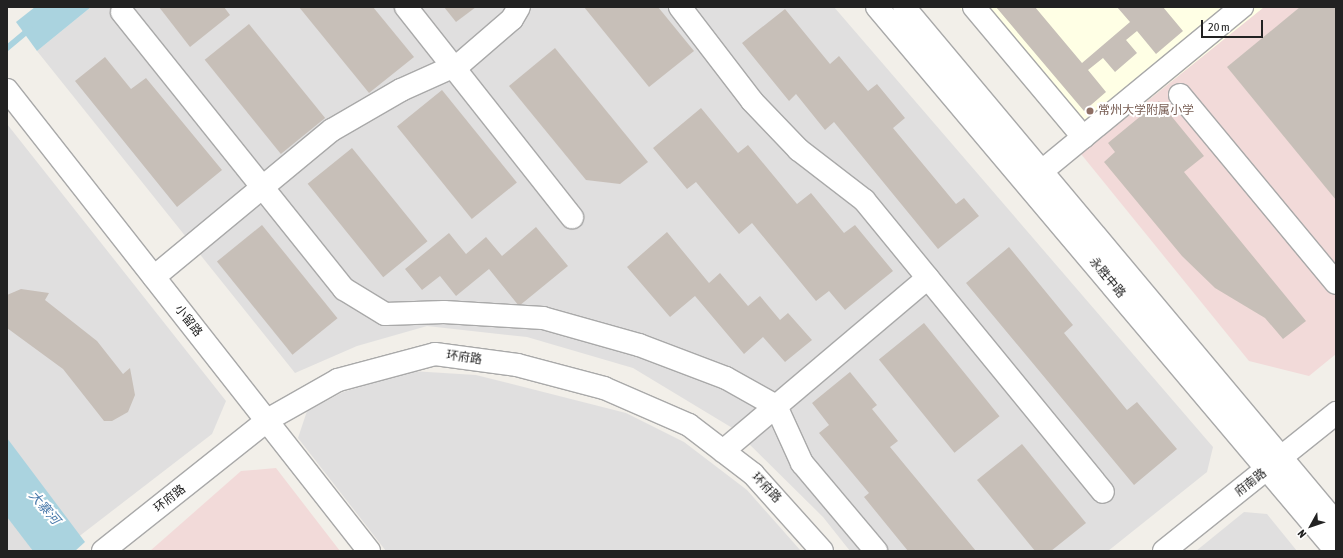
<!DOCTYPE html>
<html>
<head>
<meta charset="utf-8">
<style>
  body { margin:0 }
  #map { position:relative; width:1343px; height:558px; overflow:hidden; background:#f2efe9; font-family:"Asap Condensed","Noto Sans SC",sans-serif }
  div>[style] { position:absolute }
  .residential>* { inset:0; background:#e0dfdf }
  .commercial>* { inset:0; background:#f2dad9 }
  .education>* { inset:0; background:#ffffe5 }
  .water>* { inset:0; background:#aad3df }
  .stream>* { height:6px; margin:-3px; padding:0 3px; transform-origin:3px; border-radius:3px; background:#aad3df }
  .building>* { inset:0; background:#c7bfb8; transform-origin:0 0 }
  .roads { filter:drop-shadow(1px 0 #a9a9a9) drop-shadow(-1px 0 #a9a9a9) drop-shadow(0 1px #a9a9a9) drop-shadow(0 -1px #a9a9a9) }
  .minor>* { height:22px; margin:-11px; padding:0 11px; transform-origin:11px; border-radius:11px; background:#fff }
  .dots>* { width:11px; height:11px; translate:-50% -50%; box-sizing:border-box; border:2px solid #fff; border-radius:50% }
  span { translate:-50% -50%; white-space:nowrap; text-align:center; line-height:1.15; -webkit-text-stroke:4px #fff; paint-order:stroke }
  .education-label { font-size:12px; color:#785e54 }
  .left { translate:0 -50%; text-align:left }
  .street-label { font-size:12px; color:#222 }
  .water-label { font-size:13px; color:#4a7aab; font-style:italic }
  .frame { position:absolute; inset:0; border:8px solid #222; pointer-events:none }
  .north { position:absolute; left:1291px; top:506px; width:40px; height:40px; -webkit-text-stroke:3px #fff; paint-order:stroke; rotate:230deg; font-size:11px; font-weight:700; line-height:16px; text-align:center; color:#222 }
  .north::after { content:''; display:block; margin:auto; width:14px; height:18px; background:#222; clip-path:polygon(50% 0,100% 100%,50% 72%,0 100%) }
  .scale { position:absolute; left:1201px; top:20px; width:62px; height:18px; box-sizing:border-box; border:2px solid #222; border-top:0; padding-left:5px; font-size:12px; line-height:14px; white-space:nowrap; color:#222; -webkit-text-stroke:3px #fff; paint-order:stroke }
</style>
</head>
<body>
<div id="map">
  <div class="residential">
    <div style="clip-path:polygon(91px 7px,834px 7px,1213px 447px,1207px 472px,1108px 551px,850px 551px,823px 517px,734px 429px,633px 368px,527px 337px,427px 326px,357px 346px,295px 373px,37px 51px)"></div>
    <div style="clip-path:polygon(7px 124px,226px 401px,212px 434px,60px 551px,7px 551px)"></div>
    <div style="clip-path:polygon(412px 371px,476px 375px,626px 413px,684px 442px,747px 490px,801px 551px,386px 551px,298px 438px,307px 411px,343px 392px)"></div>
    <div style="clip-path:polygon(1244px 512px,1267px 514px,1297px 551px,1196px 551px)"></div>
  </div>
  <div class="commercial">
    <div style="clip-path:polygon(1264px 7px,1336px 7px,1336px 354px,1309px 376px,1249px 361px,1081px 154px)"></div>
    <div style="clip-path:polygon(276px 468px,340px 551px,150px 551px,241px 471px)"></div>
  </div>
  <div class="education">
    <div style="clip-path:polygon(959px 7px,1264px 7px,1081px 154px)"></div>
  </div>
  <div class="water">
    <div style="clip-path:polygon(35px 7px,91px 7px,37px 51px,16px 22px)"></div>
    <div style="clip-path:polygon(7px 438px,85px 542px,75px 551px,33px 551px,7px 517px)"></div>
  </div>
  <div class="stream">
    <div style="left:7px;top:48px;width:30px;rotate:-40deg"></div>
  </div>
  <div class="building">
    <div style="clip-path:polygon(159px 7px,224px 7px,230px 15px,190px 47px)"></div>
    <div style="clip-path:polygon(299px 7px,373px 7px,414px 57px,369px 93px)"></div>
    <div style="clip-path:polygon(444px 7px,476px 7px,456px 22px)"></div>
    <div style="clip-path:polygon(584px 7px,658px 7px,694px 51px,649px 87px)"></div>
    <div style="clip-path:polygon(996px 7px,1035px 7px,1082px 63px,1130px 22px,1117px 7px,1163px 7px,1183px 31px,1156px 54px,1137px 31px,1126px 40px,1137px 53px,1115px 72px,1103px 58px,1088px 70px,1106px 92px,1084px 111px)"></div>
    <div style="clip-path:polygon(1300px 7px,1336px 7px,1336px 200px,1227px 67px)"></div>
    <div style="clip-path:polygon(785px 9px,830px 64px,839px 56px,868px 91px,877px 84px,905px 118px,893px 128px,956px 204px,964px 198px,979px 216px,938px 249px,834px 122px,825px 130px,796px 94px,789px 101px,742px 43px)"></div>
    <div style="left:249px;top:24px;width:121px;height:57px;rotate:51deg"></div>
    <div style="clip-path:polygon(555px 48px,648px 162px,620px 184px,586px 180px,509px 86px)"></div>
    <div style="clip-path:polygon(105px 57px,131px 89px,146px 78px,222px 170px,177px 207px,75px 81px)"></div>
    <div style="left:442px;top:90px;width:119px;height:58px;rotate:51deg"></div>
    <div style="clip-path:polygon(1159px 101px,1204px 156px,1184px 172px,1306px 321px,1283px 339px,1265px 318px,1215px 288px,1182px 256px,1104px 162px,1115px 152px,1108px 143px)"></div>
    <div style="clip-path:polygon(701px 108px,738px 153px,748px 145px,797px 204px,811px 193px,844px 233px,855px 225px,893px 271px,845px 310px,829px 291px,816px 301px,752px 223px,739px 234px,696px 182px,687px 189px,653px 148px)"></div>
    <div style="left:352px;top:148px;width:120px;height:57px;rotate:51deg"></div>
    <div style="left:262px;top:225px;width:120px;height:58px;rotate:51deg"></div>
    <div style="clip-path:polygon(536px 227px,568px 266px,519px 306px,489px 269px,456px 296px,440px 276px,422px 290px,405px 269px,449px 233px,466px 254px,486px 237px,502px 256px)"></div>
    <div style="clip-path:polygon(667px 232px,709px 283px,720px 273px,748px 306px,760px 296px,780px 320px,788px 313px,812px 340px,785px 362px,763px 337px,744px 354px,695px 296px,670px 317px,627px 267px)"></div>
    <div style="clip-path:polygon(1009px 247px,1073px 325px,1064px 333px,1127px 410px,1137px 402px,1177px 449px,1134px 485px,966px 283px)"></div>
    <div style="clip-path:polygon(21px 289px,49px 293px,45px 300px,97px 341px,123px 374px,130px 368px,135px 395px,128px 412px,112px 421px,104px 421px,63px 369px,7px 328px,7px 295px)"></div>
    <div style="left:924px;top:323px;width:120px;height:58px;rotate:51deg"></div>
    <div style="clip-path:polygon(850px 372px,877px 405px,872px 409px,898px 441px,890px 447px,976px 551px,908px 551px,864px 497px,869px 493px,819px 433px,829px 425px,812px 403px)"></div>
    <div style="clip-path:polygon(1022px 444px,1086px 523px,1051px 551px,1035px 551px,977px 480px)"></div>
  </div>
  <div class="roads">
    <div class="minor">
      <div style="left:406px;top:7px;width:268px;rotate:51.7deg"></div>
      <div style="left:680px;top:7px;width:118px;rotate:52.5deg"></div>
      <div style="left:752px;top:101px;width:68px;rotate:46.2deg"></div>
      <div style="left:799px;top:150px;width:82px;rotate:37.6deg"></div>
      <div style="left:864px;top:200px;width:377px;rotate:50.7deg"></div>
      <div style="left:877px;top:7px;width:712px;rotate:49.84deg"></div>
      <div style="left:904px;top:7px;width:673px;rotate:50.06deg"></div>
      <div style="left:974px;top:7px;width:170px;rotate:50deg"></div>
      <div style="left:122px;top:12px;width:355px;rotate:51.3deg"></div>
      <div style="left:344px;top:289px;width:48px;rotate:31.4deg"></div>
      <div style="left:385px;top:314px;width:59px;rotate:-1.9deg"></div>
      <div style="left:444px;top:312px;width:99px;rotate:3.5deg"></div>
      <div style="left:543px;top:318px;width:100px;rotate:15.7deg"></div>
      <div style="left:639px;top:345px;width:93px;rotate:20.8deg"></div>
      <div style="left:726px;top:378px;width:57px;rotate:29.2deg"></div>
      <div style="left:776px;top:406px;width:63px;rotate:65.5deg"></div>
      <div style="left:802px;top:463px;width:115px;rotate:49.9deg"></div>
      <div style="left:7px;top:90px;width:586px;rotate:51.86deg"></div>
      <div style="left:1180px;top:95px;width:244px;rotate:50.3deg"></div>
      <div style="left:1042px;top:171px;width:259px;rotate:-39.4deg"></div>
      <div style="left:154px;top:277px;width:231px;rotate:-39.6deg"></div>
      <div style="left:332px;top:130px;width:80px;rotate:-30.1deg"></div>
      <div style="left:401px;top:90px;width:66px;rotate:-24.2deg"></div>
      <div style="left:461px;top:63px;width:67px;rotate:-40.8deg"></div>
      <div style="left:512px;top:19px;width:14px;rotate:-60deg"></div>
      <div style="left:723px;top:451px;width:268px;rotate:-40.2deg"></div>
      <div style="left:103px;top:551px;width:212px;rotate:-38.5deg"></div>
      <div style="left:269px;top:419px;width:79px;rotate:-29.5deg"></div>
      <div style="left:338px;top:380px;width:100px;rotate:-15deg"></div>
      <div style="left:435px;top:354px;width:83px;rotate:7.6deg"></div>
      <div style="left:517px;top:365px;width:90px;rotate:14.8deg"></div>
      <div style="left:604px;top:388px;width:93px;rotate:23.5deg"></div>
      <div style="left:689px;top:425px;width:81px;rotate:37.4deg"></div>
      <div style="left:753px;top:474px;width:103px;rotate:48.1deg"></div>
      <div style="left:1164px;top:551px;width:221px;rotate:-38.7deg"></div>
    </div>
  </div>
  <div class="dots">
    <div style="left:1090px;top:111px;background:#8d6e63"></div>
  </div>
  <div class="education-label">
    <span class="left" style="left:1098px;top:111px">常州大学附属小学</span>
  </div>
  <div class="street-label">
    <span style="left:1107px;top:278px;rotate:50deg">永胜中路</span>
    <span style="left:188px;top:321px;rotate:52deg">小留路</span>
    <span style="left:464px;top:358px;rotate:8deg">环府路</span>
    <span style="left:1251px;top:483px;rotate:-38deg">府南路</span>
    <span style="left:766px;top:488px;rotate:46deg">环府路</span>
    <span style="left:170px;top:499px;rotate:-38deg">环府路</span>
  </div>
  <div class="water-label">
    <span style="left:44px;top:508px;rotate:49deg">大寨河</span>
  </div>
  <div class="frame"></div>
  <div class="north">N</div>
  <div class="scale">20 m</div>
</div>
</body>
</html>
